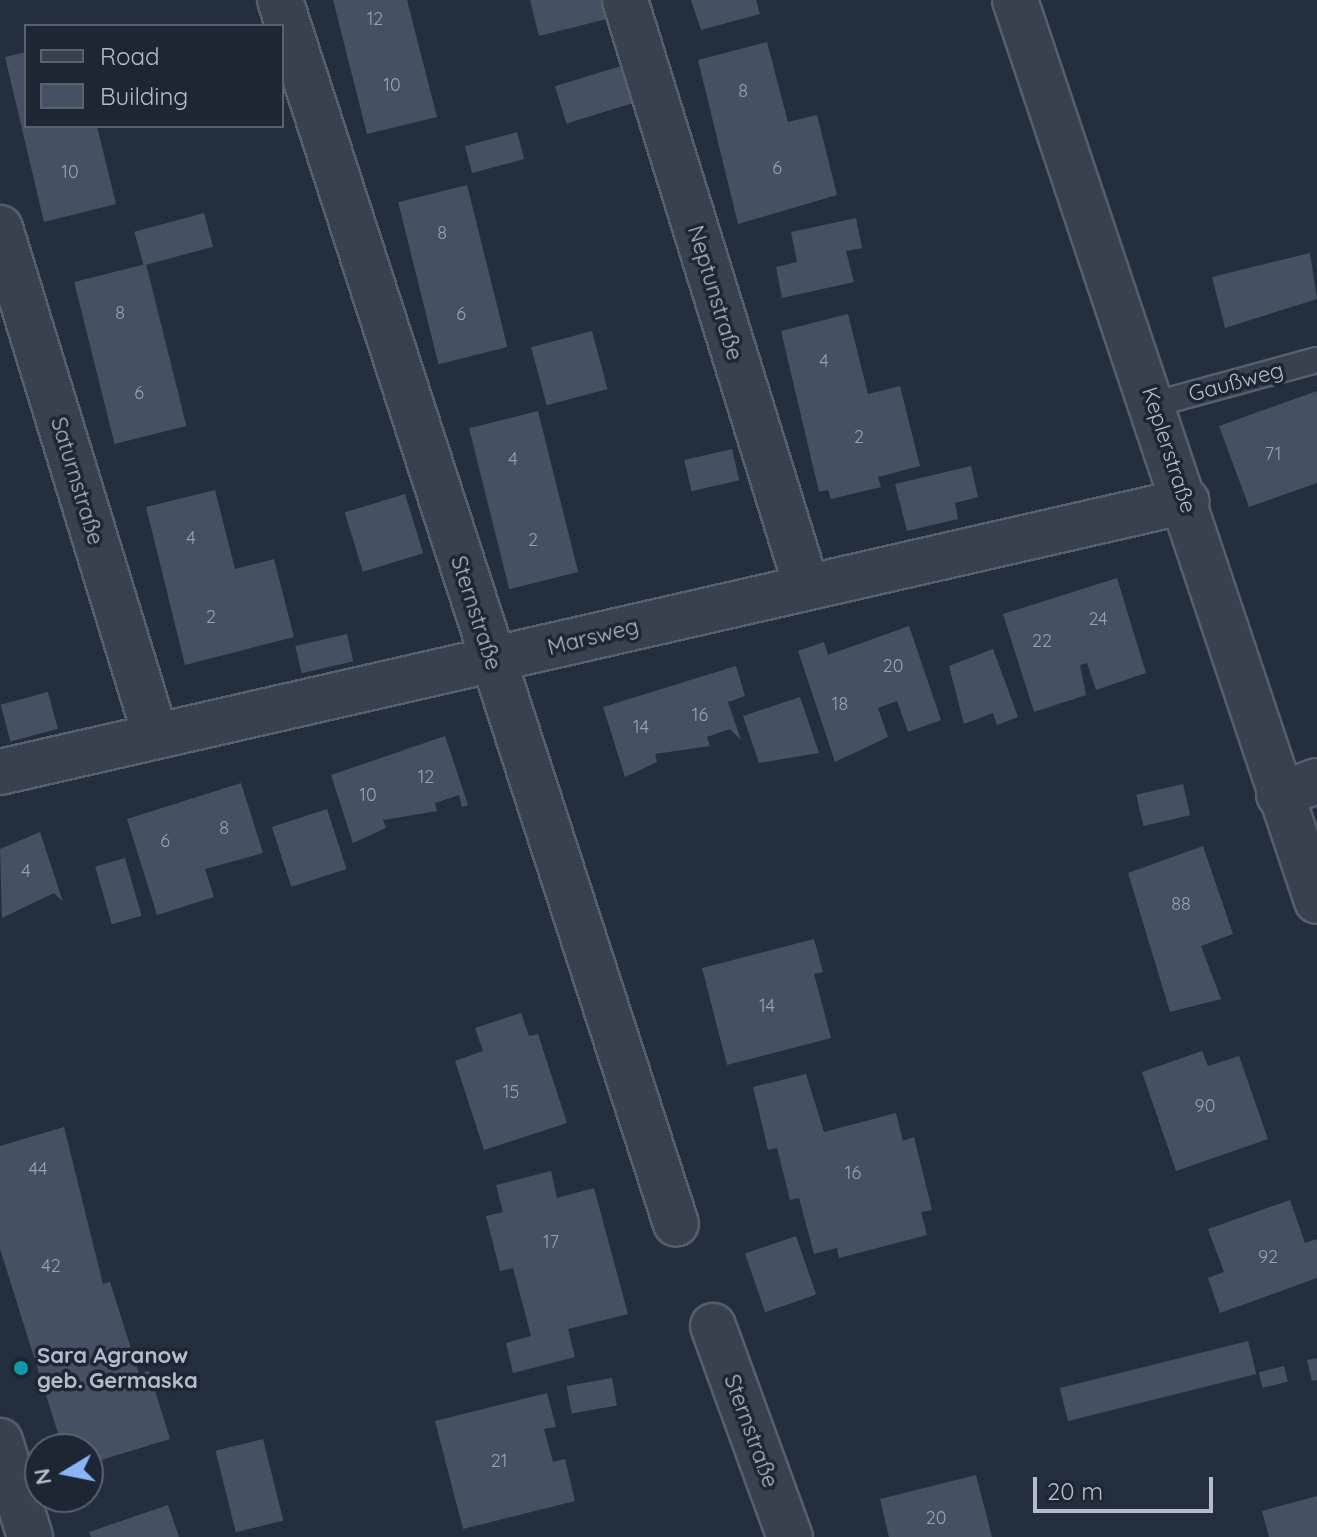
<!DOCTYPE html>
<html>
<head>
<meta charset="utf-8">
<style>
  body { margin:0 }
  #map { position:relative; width:1317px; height:1537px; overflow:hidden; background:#242f3e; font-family:Quicksand,sans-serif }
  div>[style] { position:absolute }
  .building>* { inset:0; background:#455162; transform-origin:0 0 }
  .roads { filter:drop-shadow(2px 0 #565f6c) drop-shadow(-2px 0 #565f6c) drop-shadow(0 2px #565f6c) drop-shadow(0 -2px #565f6c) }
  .service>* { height:24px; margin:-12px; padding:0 12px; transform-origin:12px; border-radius:12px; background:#38414e }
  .minor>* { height:44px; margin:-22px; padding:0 22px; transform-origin:22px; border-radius:22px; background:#38414e }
  .dots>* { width:22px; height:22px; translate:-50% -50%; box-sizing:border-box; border:4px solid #1d2633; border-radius:50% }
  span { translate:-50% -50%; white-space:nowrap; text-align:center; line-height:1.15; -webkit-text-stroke:7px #1d2633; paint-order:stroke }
  .number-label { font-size:18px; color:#98a1af }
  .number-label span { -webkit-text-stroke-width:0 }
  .street-label { font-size:22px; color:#b4bcc9 }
  .poi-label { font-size:22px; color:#b4bcc9; font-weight:700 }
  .left { translate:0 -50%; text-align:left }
  .legend { position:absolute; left:24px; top:24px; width:260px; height:104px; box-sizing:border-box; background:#1d2633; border:2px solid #59626f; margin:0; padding:10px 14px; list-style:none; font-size:24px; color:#b4bcc9 }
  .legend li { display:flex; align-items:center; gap:16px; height:40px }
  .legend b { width:40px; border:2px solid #59626f }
  .north { position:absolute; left:24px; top:1433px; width:80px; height:80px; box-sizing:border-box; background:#1d2633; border:2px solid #59626f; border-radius:50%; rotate:260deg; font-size:22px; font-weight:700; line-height:32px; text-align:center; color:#b4bcc9 }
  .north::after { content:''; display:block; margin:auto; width:28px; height:36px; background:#8ab4f8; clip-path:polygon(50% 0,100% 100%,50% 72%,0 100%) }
  .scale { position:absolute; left:1033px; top:1477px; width:180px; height:36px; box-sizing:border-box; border:4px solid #b4bcc9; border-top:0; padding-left:10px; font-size:24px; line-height:28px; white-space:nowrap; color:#b4bcc9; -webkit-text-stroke:6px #1d2633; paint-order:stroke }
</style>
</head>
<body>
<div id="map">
  <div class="building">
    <div style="clip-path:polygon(333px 0,407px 0,437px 117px,367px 134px)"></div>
    <div style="clip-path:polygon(530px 0,601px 0,607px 19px,539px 36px)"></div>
    <div style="clip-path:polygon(691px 0,756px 0,760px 14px,701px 30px)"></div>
    <div style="clip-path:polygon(767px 42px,788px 122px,817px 115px,837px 195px,738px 224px,698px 60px)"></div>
    <div style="clip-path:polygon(26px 52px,26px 126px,97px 126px,116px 204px,44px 222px,5px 57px)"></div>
    <div style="left:621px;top:66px;width:39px;height:69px;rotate:73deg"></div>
    <div style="left:517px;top:132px;width:28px;height:54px;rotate:75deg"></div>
    <div style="left:467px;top:185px;width:167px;height:71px;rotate:76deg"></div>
    <div style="left:204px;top:213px;width:35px;height:72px;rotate:75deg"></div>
    <div style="clip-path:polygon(856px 218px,862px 248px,846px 251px,854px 282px,782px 298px,776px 267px,797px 262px,791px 232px)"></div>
    <div style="clip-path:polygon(1310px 253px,1317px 299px,1225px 328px,1212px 277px)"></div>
    <div style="left:146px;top:264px;width:167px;height:74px;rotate:76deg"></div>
    <div style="clip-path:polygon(848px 314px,868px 394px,900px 386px,920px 466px,878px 477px,881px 487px,831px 499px,828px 490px,819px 492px,781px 331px)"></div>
    <div style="left:592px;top:331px;width:60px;height:63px;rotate:75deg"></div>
    <div style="clip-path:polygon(1317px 391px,1317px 483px,1249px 507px,1219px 426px)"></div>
    <div style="left:538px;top:411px;width:166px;height:71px;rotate:76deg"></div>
    <div style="left:732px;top:449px;width:32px;height:49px;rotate:77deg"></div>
    <div style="clip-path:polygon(971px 466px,978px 497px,955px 503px,958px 519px,907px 531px,895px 484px)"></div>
    <div style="clip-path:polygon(215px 490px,235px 569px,274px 559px,294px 637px,185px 665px,146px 507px)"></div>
    <div style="left:405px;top:494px;width:62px;height:63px;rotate:73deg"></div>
    <div style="clip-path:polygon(1117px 578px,1146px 673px,1096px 690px,1087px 663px,1080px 665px,1086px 695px,1034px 712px,1003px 614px)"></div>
    <div style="clip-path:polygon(909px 626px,941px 720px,908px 732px,897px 701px,878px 708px,888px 737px,835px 762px,798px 651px,824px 642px,828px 655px)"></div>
    <div style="left:347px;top:634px;width:28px;height:53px;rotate:77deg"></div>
    <div style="clip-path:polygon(993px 649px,1018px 717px,997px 725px,993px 713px,964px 724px,949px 666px)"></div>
    <div style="clip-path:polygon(736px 666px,745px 696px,728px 702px,741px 740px,730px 729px,707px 737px,710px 746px,655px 754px,657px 762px,625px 777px,603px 707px)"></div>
    <div style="left:48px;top:692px;width:38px;height:49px;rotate:75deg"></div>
    <div style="clip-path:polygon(800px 697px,819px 753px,759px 763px,743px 716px)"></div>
    <div style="clip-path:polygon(445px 736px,468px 805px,462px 807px,459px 795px,435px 803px,437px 811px,383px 820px,386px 828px,353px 843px,331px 775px)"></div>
    <div style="clip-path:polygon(241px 783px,263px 853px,205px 869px,214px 897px,157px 915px,127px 819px)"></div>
    <div style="left:1183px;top:784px;width:32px;height:48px;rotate:77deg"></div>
    <div style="left:327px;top:809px;width:63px;height:58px;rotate:72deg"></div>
    <div style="clip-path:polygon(40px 832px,63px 902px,54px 893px,2px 918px,0 849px)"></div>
    <div style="clip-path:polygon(1203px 846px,1233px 934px,1201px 946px,1221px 999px,1170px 1012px,1128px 873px)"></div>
    <div style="left:125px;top:858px;width:60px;height:31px;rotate:74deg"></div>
    <div style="clip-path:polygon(814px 939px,823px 972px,814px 974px,831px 1038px,727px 1065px,702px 968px)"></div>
    <div style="clip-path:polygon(521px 1013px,529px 1036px,538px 1034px,567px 1123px,484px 1150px,455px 1061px,483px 1051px,475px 1028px)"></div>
    <div style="clip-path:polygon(1202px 1051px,1208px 1066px,1239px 1056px,1268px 1139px,1176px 1171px,1142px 1072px)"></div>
    <div style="clip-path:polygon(806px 1074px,824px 1132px,896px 1113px,903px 1141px,914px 1137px,932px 1210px,921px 1212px,927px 1235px,839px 1258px,837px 1248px,814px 1254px,799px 1198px,790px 1200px,777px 1148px,768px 1150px,753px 1087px)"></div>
    <div style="clip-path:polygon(64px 1127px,103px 1284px,110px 1282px,139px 1374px,149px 1371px,170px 1439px,88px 1464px,88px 1449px,63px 1449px,0 1249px,0 1146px)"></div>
    <div style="clip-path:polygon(551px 1171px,557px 1198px,594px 1188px,628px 1314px,568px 1329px,575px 1357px,513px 1373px,506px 1343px,531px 1336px,513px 1268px,500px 1271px,486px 1216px,503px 1212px,496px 1185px)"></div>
    <div style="clip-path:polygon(1290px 1200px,1305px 1243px,1317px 1239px,1317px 1278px,1220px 1313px,1208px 1278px,1224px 1272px,1208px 1229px)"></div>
    <div style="left:796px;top:1236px;width:62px;height:54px;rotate:71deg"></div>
    <div style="left:1248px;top:1341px;width:34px;height:194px;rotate:76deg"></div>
    <div style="clip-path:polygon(1317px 1358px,1317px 1380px,1312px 1381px,1307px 1360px)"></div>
    <div style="left:1284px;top:1366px;width:16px;height:26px;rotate:76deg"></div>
    <div style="left:612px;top:1378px;width:28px;height:46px;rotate:80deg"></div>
    <div style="clip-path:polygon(547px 1393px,556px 1427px,544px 1429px,553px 1462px,565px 1459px,575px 1501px,463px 1529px,435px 1421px)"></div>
    <div style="left:263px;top:1439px;width:84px;height:49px;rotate:76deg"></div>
    <div style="clip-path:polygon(976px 1475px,992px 1537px,889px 1537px,880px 1499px)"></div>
    <div style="clip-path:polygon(1317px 1496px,1317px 1537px,1269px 1537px,1262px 1511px)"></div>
    <div style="clip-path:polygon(168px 1505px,179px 1537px,91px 1537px,89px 1532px)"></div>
  </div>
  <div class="roads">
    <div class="service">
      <div style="left:1155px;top:404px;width:168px;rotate:-15.2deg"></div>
    </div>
    <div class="minor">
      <div style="left:280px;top:0;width:1286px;rotate:72.07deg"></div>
      <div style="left:625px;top:0;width:612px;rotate:72.81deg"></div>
      <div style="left:1015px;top:0;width:950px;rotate:71.47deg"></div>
      <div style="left:0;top:228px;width:529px;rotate:72.97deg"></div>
      <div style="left:0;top:772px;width:1217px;rotate:-12.87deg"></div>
      <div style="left:1279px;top:795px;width:40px;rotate:-20.2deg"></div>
      <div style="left:713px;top:1326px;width:225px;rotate:70deg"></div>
      <div style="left:0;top:1441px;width:101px;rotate:72.6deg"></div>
    </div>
  </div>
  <div class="dots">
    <div style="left:21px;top:1368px;background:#0f9aa8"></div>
  </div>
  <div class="number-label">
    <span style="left:375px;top:19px">12</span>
    <span style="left:392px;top:85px">10</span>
    <span style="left:743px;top:91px">8</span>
    <span style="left:777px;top:168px">6</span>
    <span style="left:70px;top:172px">10</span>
    <span style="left:442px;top:233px">8</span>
    <span style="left:120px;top:313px">8</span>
    <span style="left:461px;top:314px">6</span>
    <span style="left:824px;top:361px">4</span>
    <span style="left:139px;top:393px">6</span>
    <span style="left:859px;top:437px">2</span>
    <span style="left:1273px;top:454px">71</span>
    <span style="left:513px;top:459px">4</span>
    <span style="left:191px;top:538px">4</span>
    <span style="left:533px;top:540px">2</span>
    <span style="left:211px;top:617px">2</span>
    <span style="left:1098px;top:619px">24</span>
    <span style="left:1042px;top:641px">22</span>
    <span style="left:893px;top:666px">20</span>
    <span style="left:840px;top:704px">18</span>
    <span style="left:700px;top:715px">16</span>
    <span style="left:641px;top:727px">14</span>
    <span style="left:426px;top:777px">12</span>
    <span style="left:368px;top:795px">10</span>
    <span style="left:224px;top:828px">8</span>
    <span style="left:165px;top:841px">6</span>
    <span style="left:26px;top:871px">4</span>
    <span style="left:1181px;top:904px">88</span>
    <span style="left:767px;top:1006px">14</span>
    <span style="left:511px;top:1092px">15</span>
    <span style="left:1205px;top:1106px">90</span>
    <span style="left:38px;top:1169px">44</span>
    <span style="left:853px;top:1173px">16</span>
    <span style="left:551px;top:1242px">17</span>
    <span style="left:1268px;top:1257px">92</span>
    <span style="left:51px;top:1266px">42</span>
    <span style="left:499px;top:1461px">21</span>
    <span style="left:936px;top:1518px">20</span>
  </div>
  <div class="street-label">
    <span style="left:715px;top:293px;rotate:73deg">Neptunstraße</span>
    <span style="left:1236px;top:382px;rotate:-15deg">Gaußweg</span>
    <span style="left:1169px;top:450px;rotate:72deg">Keplerstraße</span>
    <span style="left:77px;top:481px;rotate:73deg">Saturnstraße</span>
    <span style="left:476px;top:613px;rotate:72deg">Sternstraße</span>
    <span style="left:593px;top:637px;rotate:-14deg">Marsweg</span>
    <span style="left:751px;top:1431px;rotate:70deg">Sternstraße</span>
  </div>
  <div class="poi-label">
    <span class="left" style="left:37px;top:1368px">Sara Agranow<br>geb. Germaska</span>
  </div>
  <ul class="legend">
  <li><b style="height:10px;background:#38414e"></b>Road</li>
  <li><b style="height:22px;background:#455162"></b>Building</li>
  </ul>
  <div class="north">N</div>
  <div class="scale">20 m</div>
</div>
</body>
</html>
